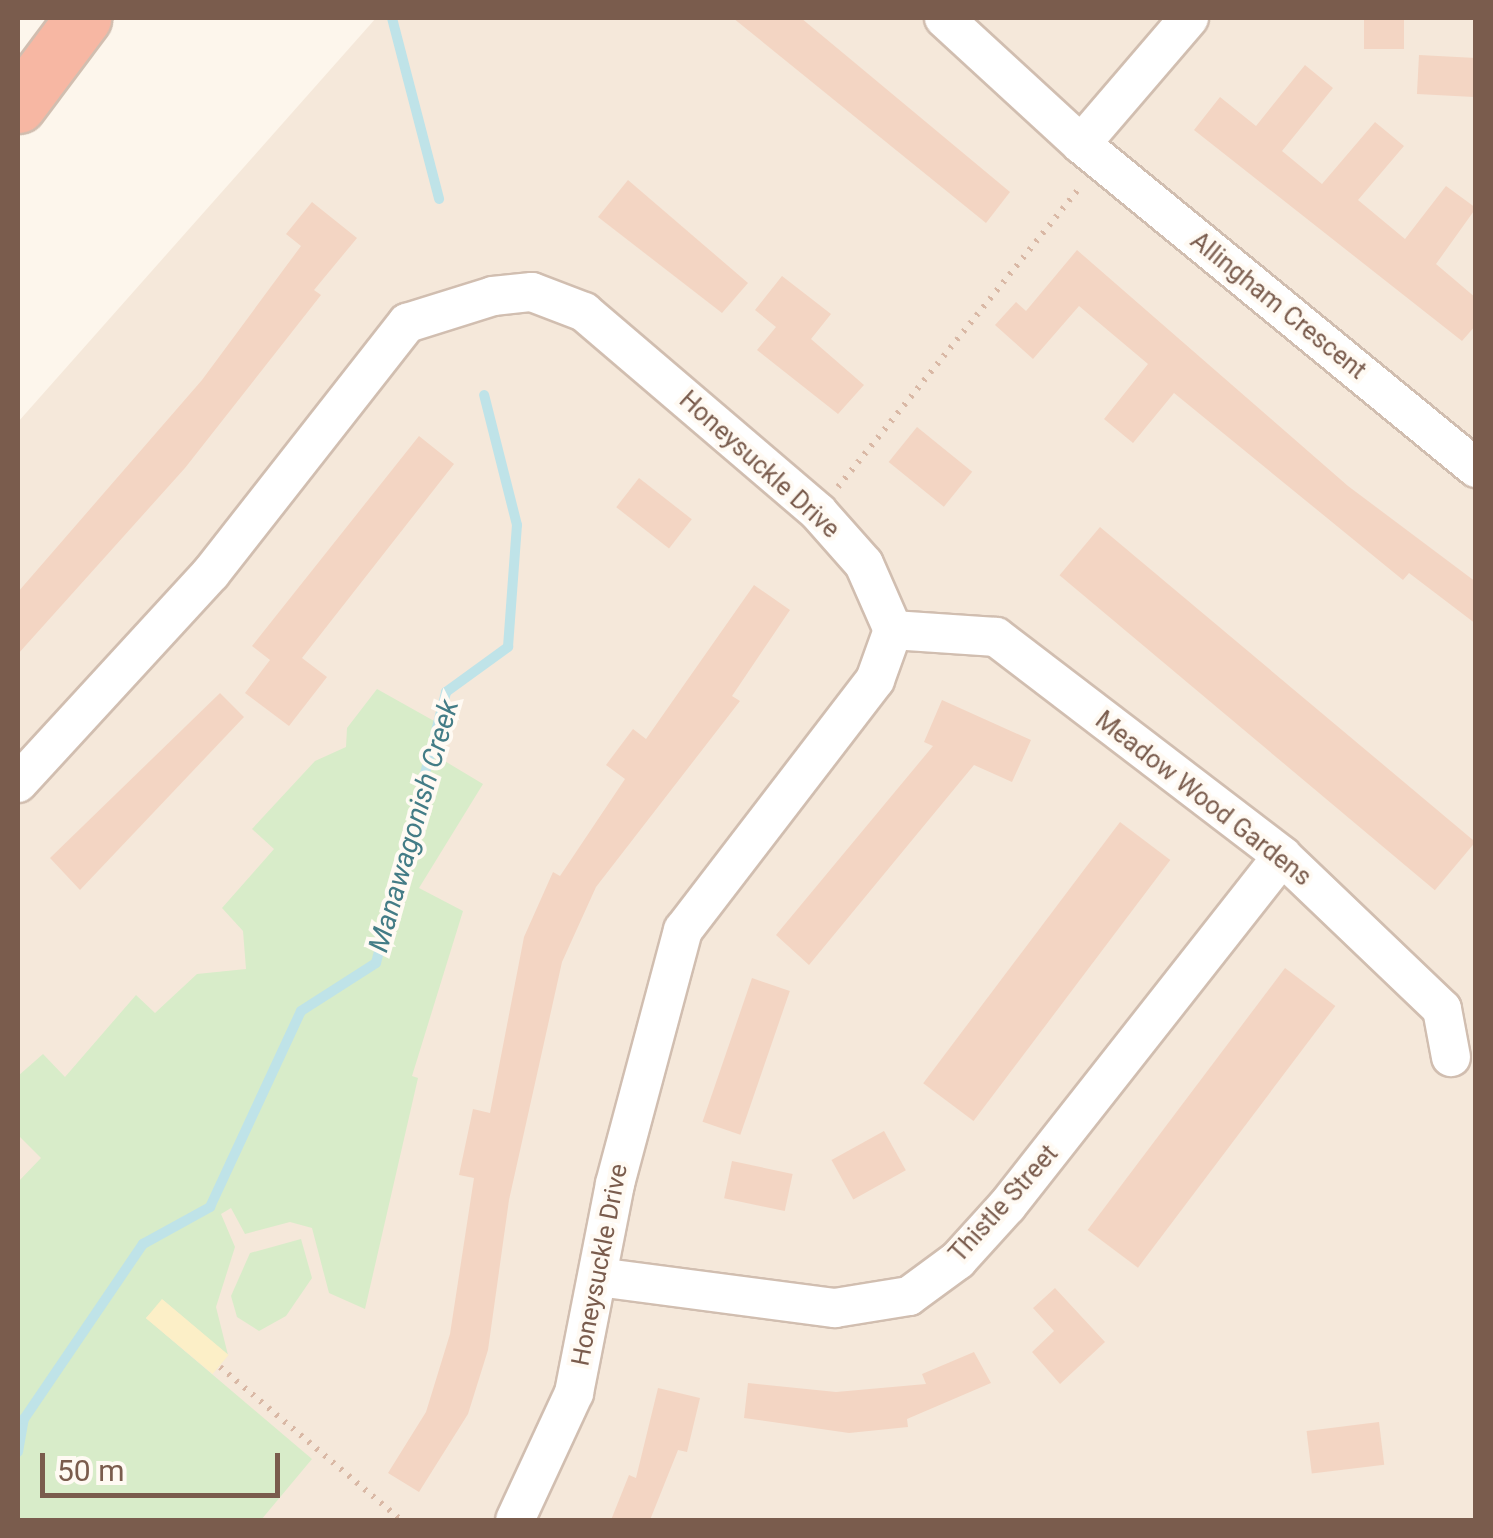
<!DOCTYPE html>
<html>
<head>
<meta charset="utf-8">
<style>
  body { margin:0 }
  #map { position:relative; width:1493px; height:1538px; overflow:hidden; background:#fdf6ec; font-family:Roboto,sans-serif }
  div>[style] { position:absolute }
  .residential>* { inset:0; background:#f5e8da }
  .green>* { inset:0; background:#d8ecc9 }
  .sand>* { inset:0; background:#fcefc7; transform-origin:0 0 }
  .stream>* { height:10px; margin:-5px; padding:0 5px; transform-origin:5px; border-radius:5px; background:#bfe3e8 }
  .building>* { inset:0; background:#f3d5c3; transform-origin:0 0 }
  .path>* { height:6px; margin-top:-3px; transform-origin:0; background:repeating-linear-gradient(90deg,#d9b8a5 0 2.5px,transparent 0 10.5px) }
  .roads { filter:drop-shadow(2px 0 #d1beb0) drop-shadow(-2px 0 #d1beb0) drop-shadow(0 2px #d1beb0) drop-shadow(0 -2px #d1beb0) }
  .minor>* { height:38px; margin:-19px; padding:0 19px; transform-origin:19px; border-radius:19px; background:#fff }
  .motorway>* { height:55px; margin:-27.5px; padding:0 27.5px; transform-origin:27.5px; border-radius:27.5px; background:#f7b7a3 }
  span { translate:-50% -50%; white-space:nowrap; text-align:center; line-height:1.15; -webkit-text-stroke:8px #fffaf3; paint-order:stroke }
  .street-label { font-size:25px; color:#7a5c4d }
  .water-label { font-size:28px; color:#437c86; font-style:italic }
  .frame { position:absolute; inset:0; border:20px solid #7a5c4d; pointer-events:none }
  .scale { position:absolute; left:40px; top:1453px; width:240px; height:45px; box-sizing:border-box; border:5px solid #7a5c4d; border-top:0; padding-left:12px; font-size:30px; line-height:35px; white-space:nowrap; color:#7a5c4d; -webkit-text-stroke:8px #fffaf3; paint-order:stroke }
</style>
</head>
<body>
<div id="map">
  <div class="residential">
    <div style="clip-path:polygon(376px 18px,1475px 18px,1475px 1520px,18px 1520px,18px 422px)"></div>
  </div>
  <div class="green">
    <div style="clip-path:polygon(377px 689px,443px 726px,438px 757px,483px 784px,419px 888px,463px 911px,412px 1076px,418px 1078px,365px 1309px,329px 1293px,312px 1228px,290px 1222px,245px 1234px,231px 1208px,221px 1214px,235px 1247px,216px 1307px,228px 1355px,163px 1300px,146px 1318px,312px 1459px,261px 1520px,18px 1520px,18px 1182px,41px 1158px,18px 1135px,18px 1076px,43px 1054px,65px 1077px,136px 995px,155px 1013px,197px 974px,246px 969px,243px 931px,222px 908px,274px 849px,252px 829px,315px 761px,346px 747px,347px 728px)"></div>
    <div style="clip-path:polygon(301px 1239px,312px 1278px,286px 1316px,259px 1331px,237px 1317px,231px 1296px,250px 1253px)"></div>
  </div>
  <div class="sand">
    <div style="left:162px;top:1299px;width:87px;height:25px;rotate:40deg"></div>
  </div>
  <div class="stream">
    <div style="left:392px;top:18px;width:187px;rotate:75.4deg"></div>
    <div style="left:18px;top:1452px;width:34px;rotate:-80deg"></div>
    <div style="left:24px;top:1419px;width:212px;rotate:-55.8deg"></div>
    <div style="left:143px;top:1244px;width:77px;rotate:-28.9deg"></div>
    <div style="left:210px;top:1207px;width:216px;rotate:-65.1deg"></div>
    <div style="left:301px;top:1011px;width:89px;rotate:-32.6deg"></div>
    <div style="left:376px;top:963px;width:280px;rotate:-75.5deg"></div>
    <div style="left:446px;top:692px;width:77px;rotate:-36deg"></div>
    <div style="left:508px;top:647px;width:122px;rotate:-85.8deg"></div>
    <div style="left:517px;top:525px;width:134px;rotate:-104.2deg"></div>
  </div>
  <div class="building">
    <div style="clip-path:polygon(733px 18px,801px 18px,1010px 192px,986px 223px)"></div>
    <div style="left:1364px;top:18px;width:40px;height:31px"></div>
    <div style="left:1419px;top:55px;width:57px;height:39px;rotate:3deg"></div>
    <div style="clip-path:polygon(1305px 65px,1333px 88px,1282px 151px,1322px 184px,1375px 122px,1404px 146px,1358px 200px,1405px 239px,1446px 186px,1476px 208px,1436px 264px,1476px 298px,1476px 325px,1462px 341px,1194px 130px,1220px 97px,1256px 126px)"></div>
    <div style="clip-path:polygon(628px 180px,748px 283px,722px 313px,598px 217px)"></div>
    <div style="clip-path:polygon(312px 202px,357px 238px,314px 290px,321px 295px,185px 468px,18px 654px,18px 592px,202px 380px,301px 246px,286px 234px)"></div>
    <div style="clip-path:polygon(1077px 250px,1348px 486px,1476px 582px,1476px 624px,1409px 573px,1403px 580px,1174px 393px,1133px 443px,1104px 419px,1148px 364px,1079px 306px,1033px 359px,995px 325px,1016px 302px,1026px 311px)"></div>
    <div style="clip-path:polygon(782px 276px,831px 314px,811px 339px,864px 385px,838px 414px,757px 350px,776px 327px,755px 310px)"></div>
    <div style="left:917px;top:427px;width:71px;height:45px;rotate:39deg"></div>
    <div style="clip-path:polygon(419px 436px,454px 464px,302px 658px,327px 677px,289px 726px,245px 693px,270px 660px,252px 646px)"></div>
    <div style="left:639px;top:478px;width:67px;height:37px;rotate:38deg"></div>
    <div style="left:1100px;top:527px;width:490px;height:63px;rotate:40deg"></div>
    <div style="clip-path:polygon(754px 585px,790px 610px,732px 696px,740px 701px,596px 887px,562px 962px,509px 1200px,488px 1350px,468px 1414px,419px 1492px,388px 1473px,426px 1412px,450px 1334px,474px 1178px,459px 1175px,473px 1109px,490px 1113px,524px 937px,553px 872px,560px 876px,625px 779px,606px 765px,633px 729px,646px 739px)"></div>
    <div style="clip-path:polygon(220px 693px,244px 717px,80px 890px,50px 858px)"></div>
    <div style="clip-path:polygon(942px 700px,1031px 740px,1012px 782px,974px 765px,809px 965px,776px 935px,933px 746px,924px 742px)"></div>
    <div style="left:1120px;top:822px;width:63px;height:327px;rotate:37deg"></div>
    <div style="left:1285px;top:968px;width:63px;height:328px;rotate:37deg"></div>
    <div style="left:752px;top:978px;width:40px;height:152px;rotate:19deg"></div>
    <div style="left:884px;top:1131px;width:45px;height:60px;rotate:61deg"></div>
    <div style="left:732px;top:1161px;width:62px;height:38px;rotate:12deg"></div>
    <div style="clip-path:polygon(1055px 1288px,1105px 1342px,1060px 1384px,1032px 1352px,1054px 1331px,1033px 1308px)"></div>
    <div style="clip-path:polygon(974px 1352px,991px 1383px,907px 1419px,908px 1427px,849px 1433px,744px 1418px,748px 1383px,836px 1392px,926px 1384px,922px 1374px)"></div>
    <div style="clip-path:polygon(658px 1388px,700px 1398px,687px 1452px,678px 1450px,650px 1520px,611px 1520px,629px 1475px,636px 1478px)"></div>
    <div style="left:1379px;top:1422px;width:43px;height:73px;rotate:83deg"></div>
  </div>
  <div class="path">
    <div style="left:838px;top:487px;width:388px;rotate:-51.1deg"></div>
    <div style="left:220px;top:1367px;width:237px;rotate:40.2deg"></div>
  </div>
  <div class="roads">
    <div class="minor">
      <div style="left:944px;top:18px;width:186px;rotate:42.6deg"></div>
      <div style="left:1081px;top:144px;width:511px;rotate:39.36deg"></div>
      <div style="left:1081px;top:144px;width:166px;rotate:-49.4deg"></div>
      <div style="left:893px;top:630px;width:103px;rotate:3.9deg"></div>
      <div style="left:996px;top:637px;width:360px;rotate:37.4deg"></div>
      <div style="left:1282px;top:856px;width:221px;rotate:43.7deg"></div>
      <div style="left:1442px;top:1009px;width:49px;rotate:79.4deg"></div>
      <div style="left:18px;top:783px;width:285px;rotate:-47.4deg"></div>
      <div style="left:211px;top:573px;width:318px;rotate:-51.9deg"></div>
      <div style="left:407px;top:323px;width:90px;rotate:-17.4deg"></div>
      <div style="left:493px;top:296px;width:39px;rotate:-6deg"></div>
      <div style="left:532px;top:292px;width:56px;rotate:21deg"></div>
      <div style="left:584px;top:312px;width:308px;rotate:40.5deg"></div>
      <div style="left:818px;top:512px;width:69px;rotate:48.5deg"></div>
      <div style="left:864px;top:564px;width:72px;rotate:66.3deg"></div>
      <div style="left:893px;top:630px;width:53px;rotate:109.8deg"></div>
      <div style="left:875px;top:680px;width:315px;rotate:127.5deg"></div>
      <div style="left:683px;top:930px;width:263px;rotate:105deg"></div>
      <div style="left:615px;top:1184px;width:213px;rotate:101.1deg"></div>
      <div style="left:574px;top:1393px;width:140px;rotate:114.9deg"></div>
      <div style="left:598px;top:1277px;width:239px;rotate:7.5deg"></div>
      <div style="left:835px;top:1308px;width:75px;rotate:-9.2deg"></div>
      <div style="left:909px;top:1296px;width:61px;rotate:-36.3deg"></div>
      <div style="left:958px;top:1260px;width:73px;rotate:-47.8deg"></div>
      <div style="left:1007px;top:1206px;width:445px;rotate:-51.8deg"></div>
    </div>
    <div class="motorway">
      <div style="left:18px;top:105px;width:109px;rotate:-53.2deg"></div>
    </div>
  </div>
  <div class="street-label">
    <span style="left:1278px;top:306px;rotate:39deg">Allingham Crescent</span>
    <span style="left:759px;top:465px;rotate:42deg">Honeysuckle Drive</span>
    <span style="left:1203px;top:799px;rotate:38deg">Meadow Wood Gardens</span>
    <span style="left:1004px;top:1204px;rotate:-48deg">Thistle Street</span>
    <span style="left:600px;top:1265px;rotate:-79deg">Honeysuckle Drive</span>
  </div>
  <div class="water-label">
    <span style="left:414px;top:826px;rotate:-74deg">Manawagonish Creek</span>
  </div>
  <div class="frame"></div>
  <div class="scale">50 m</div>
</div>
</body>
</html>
